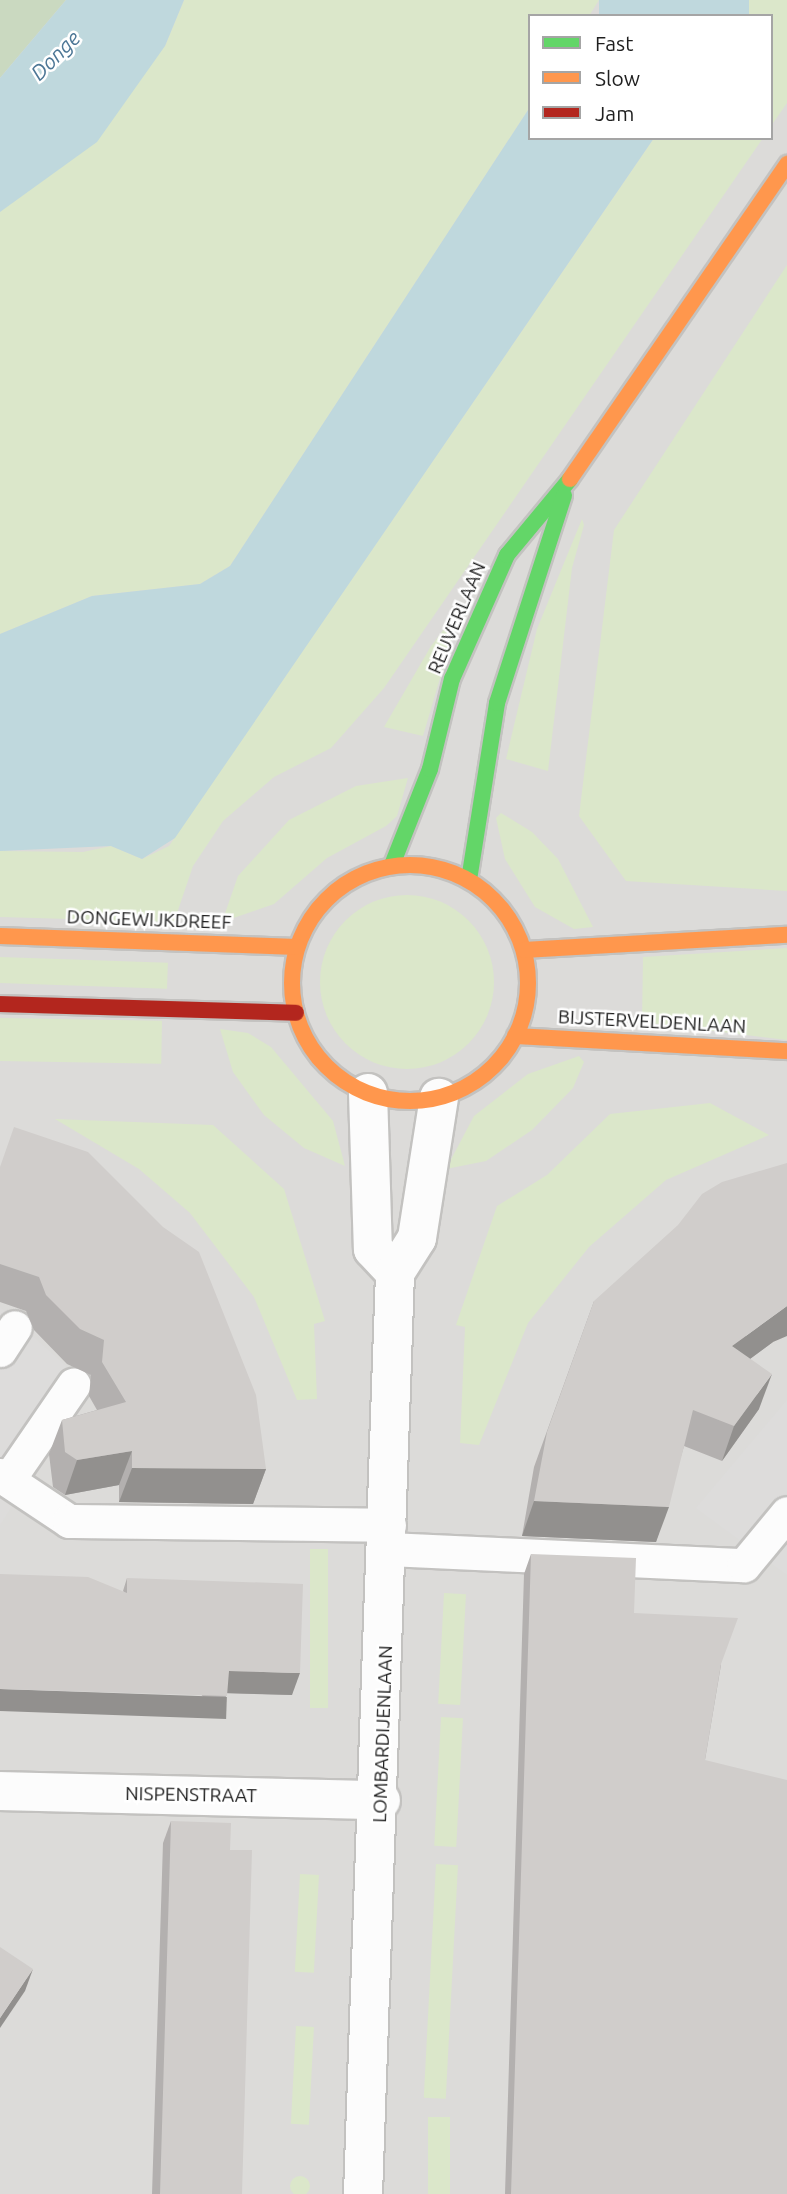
<!DOCTYPE html>
<html>
<head>
<meta charset="utf-8">
<style>
  body { margin:0 }
  #map { position:relative; width:787px; height:2194px; overflow:hidden; background:#edebe8; font-family:Ubuntu,sans-serif }
  div>[style] { position:absolute }
  .residential>* { inset:0; background:#dcdbd9 }
  .grass>* { inset:0; background:#dbe7ca; transform-origin:0 0 }
  .round { border-radius:50% }
  .forest>* { inset:0; background:#cad9c0 }
  .parking>* { inset:0; background:#dddcdb }
  .water>* { inset:0; background:#bfd8dd; transform-origin:0 0 }
  .roads { filter:drop-shadow(2px 0 #c3c2c0) drop-shadow(-2px 0 #c3c2c0) drop-shadow(0 2px #c3c2c0) drop-shadow(0 -2px #c3c2c0) }
  .lane>* { height:33px; margin:-16.5px; padding:0 16.5px; transform-origin:16.5px; border-radius:16.5px; background:#fcfcfc }
  .street>* { height:38px; margin:-19px; padding:0 19px; transform-origin:19px; border-radius:19px; background:#fcfcfc }
  .fast>* { height:16px; margin:-8px; padding:0 8px; transform-origin:8px; border-radius:8px; background:#63d668 }
  .slow>* { height:16px; margin:-8px; padding:0 8px; transform-origin:8px; border-radius:8px; background:#ff974d }
  .slow>.ring { margin:-8px; padding:0; box-sizing:content-box; background:none; border:16px solid #ff974d; border-radius:50% }
  .jam>* { height:16px; margin:-8px; padding:0 8px; transform-origin:8px; border-radius:8px; background:#b3261e }
  .wall>* { inset:0; background:#b3b0af }
  .shaded-wall>* { inset:0; background:#92908e; transform-origin:0 0 }
  .building>* { inset:0; background:#d0cdcb }
  span { translate:-50% -50%; white-space:nowrap; text-align:center; line-height:1.15; -webkit-text-stroke:5px #fff; paint-order:stroke }
  .street-label { font-size:19px; color:#1f1f1f }
  .water-label { font-size:21px; color:#4d7796; font-style:italic }
  .legend { position:absolute; left:528px; top:14px; width:245px; height:126px; box-sizing:border-box; background:#fff; border:2px solid #a5a5a5; margin:0; padding:9px 12px; list-style:none; font-size:21px; color:#1f1f1f }
  .legend li { display:flex; align-items:center; gap:14px; height:35px }
  .legend b { width:35px; border:2px solid #a5a5a5 }
</style>
</head>
<body>
<div id="map">
  <div class="residential">
    <div style="clip-path:polygon(evenodd,0 0,787px 0,787px 2194px,0 2194px,0 0,530px 16px,771px 16px,771px 138px,530px 138px,530px 16px)"></div>
  </div>
  <div class="grass">
    <div style="clip-path:polygon(184px 0,599px 0,589px 16px,530px 16px,530px 107px,230px 566px,200px 584px,92px 596px,0 634px,0 212px,165px 46px)"></div>
    <div style="clip-path:polygon(749px 0,787px 0,787px 103px,771px 126px,771px 16px,738px 16px)"></div>
    <div style="clip-path:polygon(654px 138px,763px 138px,384px 688px,331px 748px,274px 777px,223px 821px,193px 866px,174px 922px,0 917px,0 851px,83px 852px,111px 846px,142px 859px,169px 846px)"></div>
    <div style="clip-path:polygon(787px 265px,787px 891px,626px 881px,579px 816px,614px 530px)"></div>
    <div style="clip-path:polygon(582px 519px,584px 525px,572px 568px,548px 771px,506px 759px,537px 629px)"></div>
    <div style="clip-path:polygon(461px 607px,423px 736px,384px 727px,431px 646px)"></div>
    <div style="clip-path:polygon(408px 778px,397px 816px,386px 826px,327px 858px,274px 904px,222px 922px,238px 876px,289px 820px,356px 786px)"></div>
    <div style="clip-path:polygon(501px 813px,532px 832px,558px 859px,593px 927px,574px 929px,535px 907px,505px 859px,496px 818px)"></div>
    <div class="round" style="left:320px;top:895px;width:174px;height:174px"></div>
    <div style="clip-path:polygon(787px 948px,787px 1040px,642px 1022px,643px 957px)"></div>
    <div style="left:0;top:957px;width:168px;height:26px;rotate:2deg"></div>
    <div style="left:0;top:1018px;width:162px;height:43px;rotate:1deg"></div>
    <div style="clip-path:polygon(220px 1029px,248px 1033px,271px 1047px,333px 1121px,345px 1166px,304px 1148px,264px 1115px,233px 1072px)"></div>
    <div style="clip-path:polygon(579px 1056px,584px 1062px,573px 1088px,532px 1130px,486px 1161px,446px 1169px,474px 1116px,528px 1074px)"></div>
    <div style="clip-path:polygon(710px 1103px,769px 1135px,666px 1180px,589px 1247px,528px 1323px,479px 1445px,460px 1443px,465px 1327px,456px 1325px,497px 1206px,547px 1175px,610px 1114px)"></div>
    <div style="clip-path:polygon(55px 1119px,213px 1125px,284px 1189px,325px 1321px,314px 1324px,317px 1399px,297px 1400px,254px 1297px,190px 1213px,139px 1169px)"></div>
    <div style="left:310px;top:1549px;width:18px;height:159px"></div>
    <div style="left:444px;top:1593px;width:22px;height:111px;rotate:3deg"></div>
    <div style="left:441px;top:1717px;width:22px;height:129px;rotate:3deg"></div>
    <div style="left:436px;top:1864px;width:22px;height:234px;rotate:3deg"></div>
    <div style="left:300px;top:1874px;width:19px;height:98px;rotate:3deg"></div>
    <div style="left:296px;top:2026px;width:18px;height:98px;rotate:3deg"></div>
    <div style="left:428px;top:2117px;width:22px;height:77px"></div>
    <div class="round" style="left:290px;top:2176px;width:20px;height:20px"></div>
  </div>
  <div class="forest">
    <div style="clip-path:polygon(0 0,66px 0,0 78px)"></div>
  </div>
  <div class="parking">
    <div style="clip-path:polygon(0 1307px,66px 1366px,0 1465px)"></div>
    <div style="clip-path:polygon(787px 1400px,787px 1575px,696px 1508px)"></div>
    <div style="clip-path:polygon(0 1490px,16px 1500px,0 1525px)"></div>
  </div>
  <div class="water">
    <div style="clip-path:polygon(66px 0,184px 0,165px 46px,97px 142px,0 212px,0 78px)"></div>
    <div style="left:599px;top:0;width:150px;height:19px"></div>
    <div style="clip-path:polygon(530px 107px,530px 138px,654px 138px,175px 838px,142px 859px,111px 846px,0 851px,0 634px,92px 596px,200px 584px,230px 566px)"></div>
  </div>
  <div class="roads">
    <div class="lane">
      <div style="left:0;top:1350px;width:27px;rotate:-57deg"></div>
      <div style="left:0;top:1475px;width:83px;rotate:33.7deg"></div>
      <div style="left:69px;top:1521px;width:320px;rotate:0.7deg"></div>
      <div style="left:8px;top:1480px;width:116px;rotate:-55.5deg"></div>
      <div style="left:388px;top:1549px;width:356px;rotate:2.6deg"></div>
      <div style="left:744px;top:1565px;width:67px;rotate:-50.4deg"></div>
    </div>
    <div class="street">
      <div style="left:368px;top:1093px;width:156px;rotate:88.2deg"></div>
      <div style="left:373px;top:1249px;width:33px;rotate:47deg"></div>
      <div style="left:0;top:1791px;width:381px;rotate:1.4deg"></div>
      <div style="left:363px;top:2194px;width:922px;rotate:-88.01deg"></div>
      <div style="left:395px;top:1273px;width:41px;rotate:-57.8deg"></div>
      <div style="left:417px;top:1238px;width:142px;rotate:-81.1deg"></div>
    </div>
    <div class="fast">
      <div style="left:392px;top:865px;width:103px;rotate:-68.4deg"></div>
      <div style="left:430px;top:769px;width:93px;rotate:-76.3deg"></div>
      <div style="left:452px;top:679px;width:136px;rotate:-66.1deg"></div>
      <div style="left:507px;top:555px;width:99px;rotate:-50.3deg"></div>
      <div style="left:469px;top:880px;width:179px;rotate:-81deg"></div>
      <div style="left:497px;top:703px;width:218px;rotate:-72.1deg"></div>
    </div>
    <div class="slow">
      <div style="left:570px;top:479px;width:383px;rotate:-55.4deg"></div>
      <div class="ring" style="left:292px;top:865px;width:220px;height:220px"></div>
      <div style="left:0;top:936px;width:297px;rotate:2.1deg"></div>
      <div style="left:524px;top:950px;width:263px;rotate:-3.3deg"></div>
      <div style="left:515px;top:1036px;width:272px;rotate:3.2deg"></div>
    </div>
    <div class="jam">
      <div style="left:0;top:1004px;width:296px;rotate:1.7deg"></div>
    </div>
  </div>
  <div class="wall">
    <div style="clip-path:polygon(0 1167px,266px 1469px,253px 1504px,119px 1502px,119px 1485px,65px 1495px,53px 1487px,49px 1454px,62px 1420px,97px 1410px,89px 1396px,91px 1375px,67px 1364px,34px 1330px,26px 1311px,0 1302px)"></div>
    <div style="clip-path:polygon(594px 1301px,773px 1342px,750px 1359px,759px 1409px,722px 1461px,684px 1446px,656px 1542px,522px 1536px,534px 1467px)"></div>
    <div style="clip-path:polygon(531px 1554px,721px 1665px,705px 1760px,787px 2194px,505px 2194px,524px 1574px)"></div>
    <div style="clip-path:polygon(127px 1578px,292px 1695px,227px 1693px,219px 1718px,123px 1591px)"></div>
    <div style="clip-path:polygon(171px 1821px,230px 1850px,242px 2194px,152px 2194px,163px 1843px)"></div>
  </div>
  <div class="shaded-wall">
    <div style="clip-path:polygon(787px 1306px,787px 1336px,773px 1342px,720px 1381px,732px 1346px)"></div>
    <div style="clip-path:polygon(772px 1374px,759px 1409px,722px 1461px,734px 1426px)"></div>
    <div style="clip-path:polygon(132px 1451px,119px 1485px,65px 1495px,77px 1460px)"></div>
    <div style="clip-path:polygon(132px 1468px,266px 1469px,253px 1504px,119px 1502px)"></div>
    <div style="clip-path:polygon(534px 1501px,669px 1507px,656px 1542px,522px 1536px)"></div>
    <div style="clip-path:polygon(229px 1671px,300px 1673px,292px 1695px,221px 1693px)"></div>
    <div style="left:0;top:1689px;width:227px;height:22px;rotate:2deg"></div>
    <div style="clip-path:polygon(33px 1969px,25px 1991px,0 2028px,0 2018px)"></div>
  </div>
  <div class="building">
    <div style="clip-path:polygon(14px 1127px,88px 1152px,163px 1227px,199px 1252px,256px 1395px,266px 1469px,132px 1468px,132px 1451px,77px 1460px,65px 1452px,62px 1420px,126px 1402px,102px 1362px,104px 1340px,80px 1329px,46px 1295px,39px 1277px,0 1264px,0 1167px)"></div>
    <div style="clip-path:polygon(787px 1163px,787px 1306px,732px 1346px,772px 1374px,734px 1426px,693px 1410px,669px 1507px,534px 1501px,547px 1432px,594px 1301px,678px 1225px,702px 1194px,722px 1182px)"></div>
    <div style="clip-path:polygon(531px 1554px,636px 1558px,634px 1613px,738px 1618px,721px 1664px,705px 1760px,787px 1780px,787px 2194px,511px 2194px)"></div>
    <div style="clip-path:polygon(0 1574px,88px 1577px,127px 1593px,127px 1578px,303px 1584px,300px 1673px,229px 1671px,227px 1696px,0 1689px)"></div>
    <div style="clip-path:polygon(171px 1821px,231px 1823px,230px 1850px,252px 1850px,242px 2194px,160px 2194px)"></div>
    <div style="clip-path:polygon(0 1947px,33px 1969px,0 2018px)"></div>
  </div>
  <div class="street-label">
    <span style="left:457px;top:618px;rotate:-67deg">REUVERLAAN</span>
    <span style="left:149px;top:920px;rotate:2deg">DONGEWIJKDREEF</span>
    <span style="left:652px;top:1022px;rotate:3deg">BIJSTERVELDENLAAN</span>
    <span style="left:383px;top:1734px;rotate:-88deg">LOMBARDIJENLAAN</span>
    <span style="left:191px;top:1795px;rotate:1deg">NISPENSTRAAT</span>
  </div>
  <div class="water-label">
    <span style="left:55px;top:55px;rotate:-45deg">Donge</span>
  </div>
  <ul class="legend">
  <li><b style="height:9px;background:#63d668"></b>Fast</li>
  <li><b style="height:9px;background:#ff974d"></b>Slow</li>
  <li><b style="height:9px;background:#b3261e"></b>Jam</li>
  </ul>
</div>
</body>
</html>
